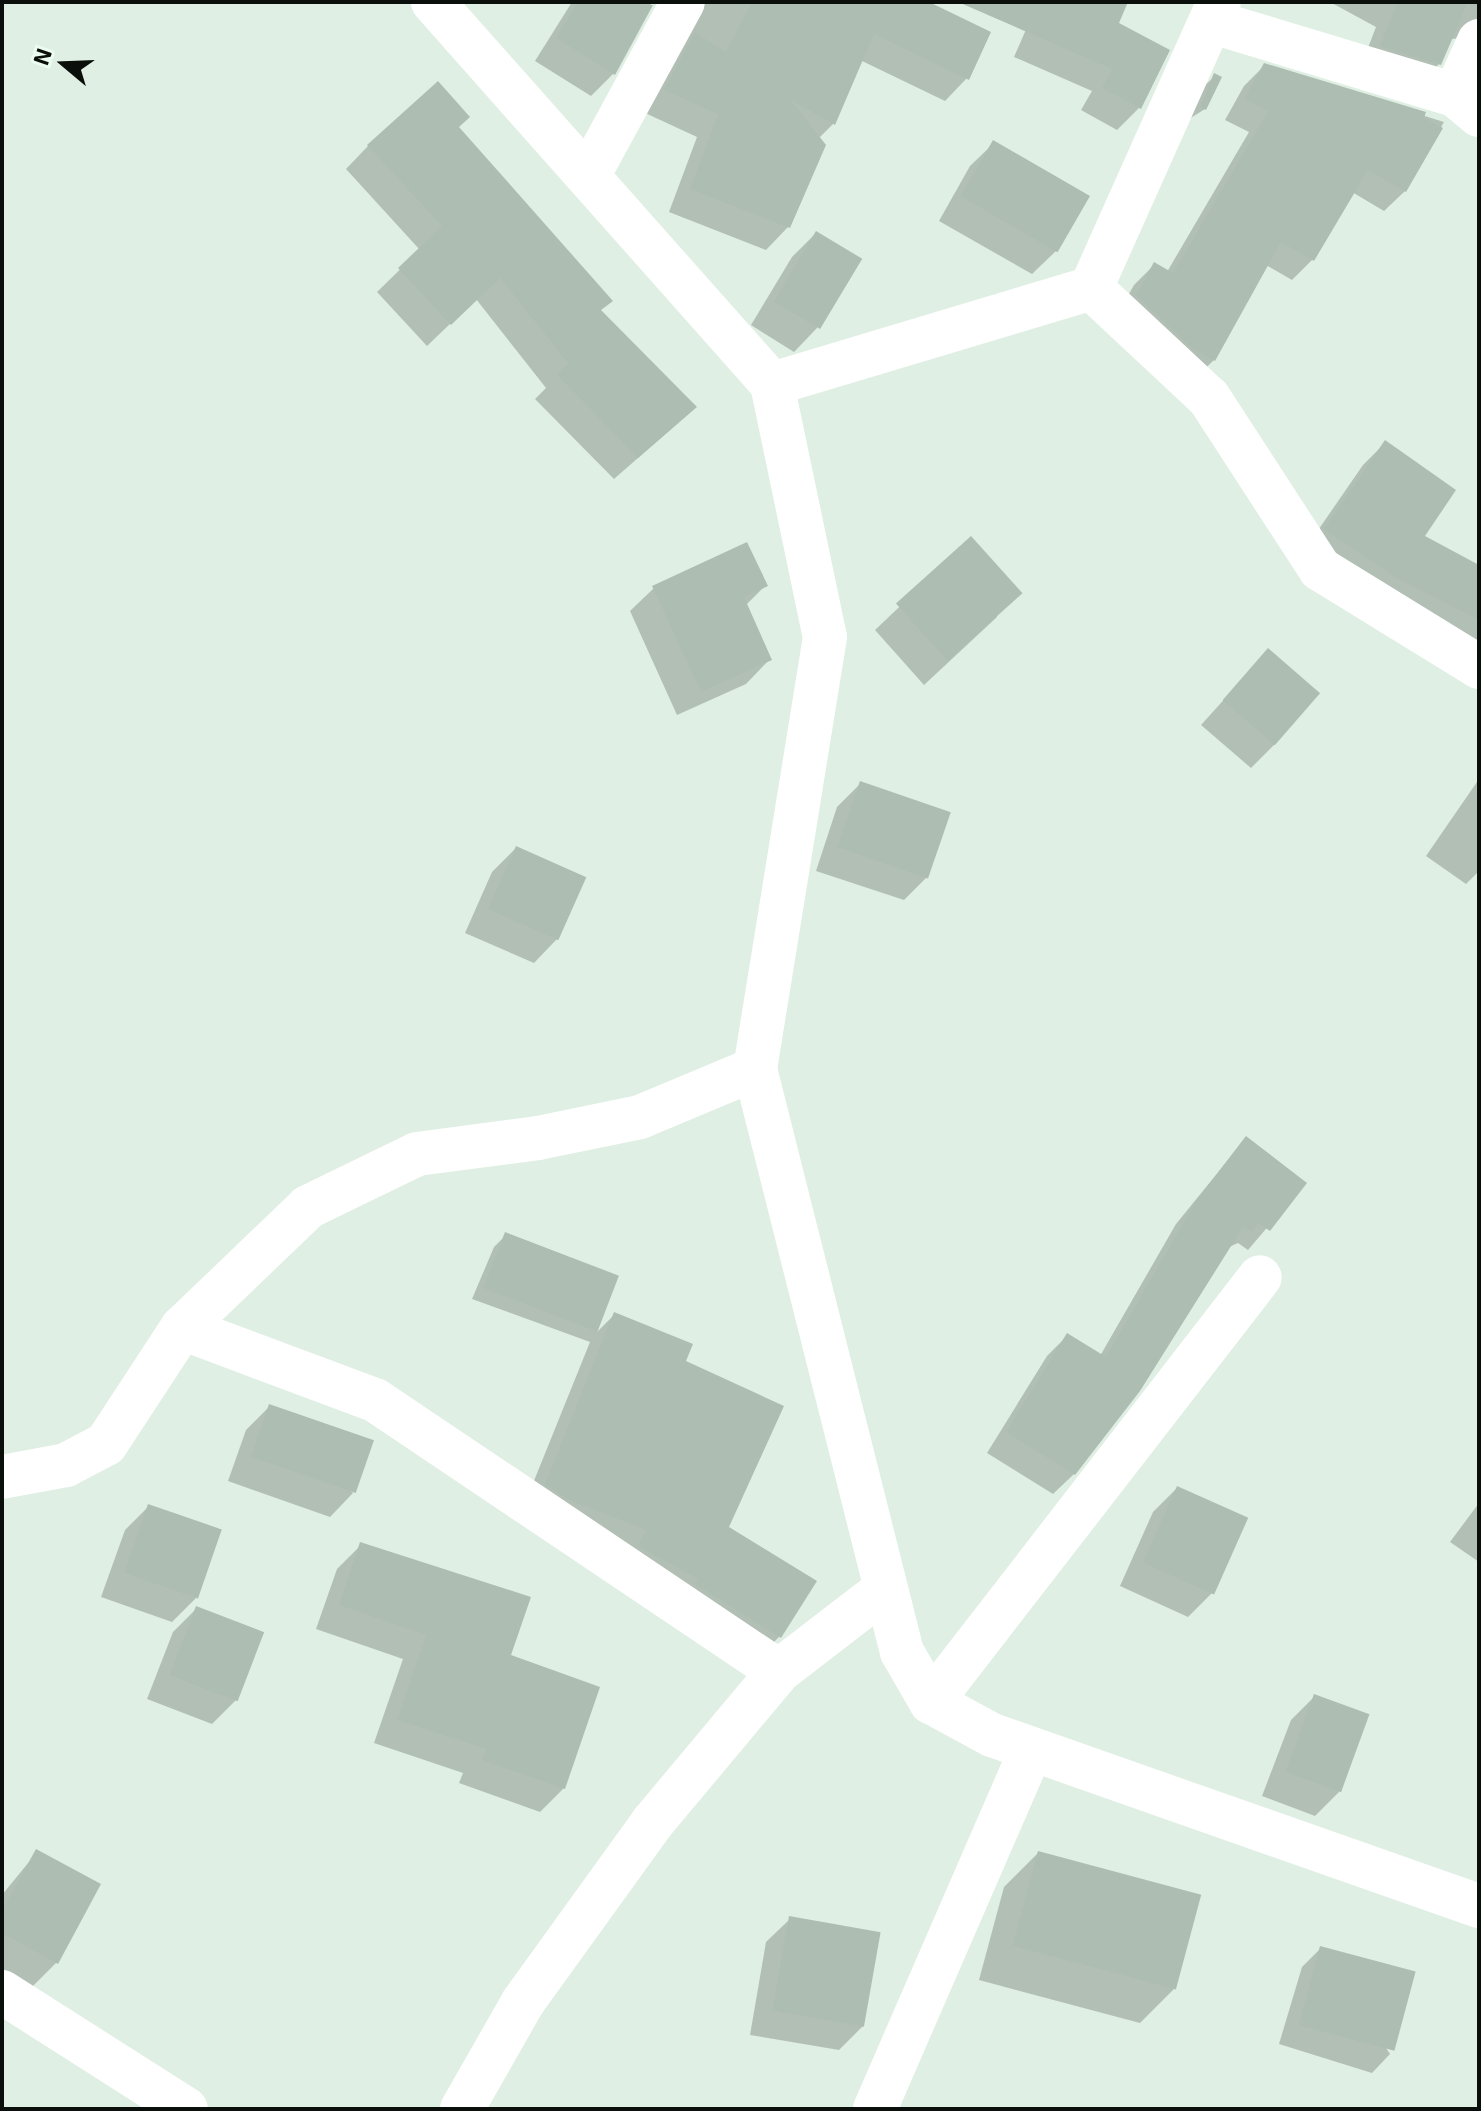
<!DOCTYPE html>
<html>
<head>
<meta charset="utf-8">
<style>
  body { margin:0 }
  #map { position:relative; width:1481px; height:2111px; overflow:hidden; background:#dfefe3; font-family:"Exo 2",sans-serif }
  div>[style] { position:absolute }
  .shadow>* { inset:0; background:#0003 }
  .building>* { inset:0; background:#aebdb2; transform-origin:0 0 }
  .minor>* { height:44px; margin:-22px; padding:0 22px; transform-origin:22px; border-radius:22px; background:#fff }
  span { translate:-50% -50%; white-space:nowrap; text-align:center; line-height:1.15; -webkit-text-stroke:6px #ecfcf0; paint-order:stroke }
  .frame { position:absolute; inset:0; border:4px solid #0a0f0c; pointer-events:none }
  .north { position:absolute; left:24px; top:24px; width:80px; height:80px; -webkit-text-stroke:6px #ecfcf0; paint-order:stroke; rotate:289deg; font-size:22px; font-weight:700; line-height:32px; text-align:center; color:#0a0f0c }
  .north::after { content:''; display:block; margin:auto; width:28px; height:36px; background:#0a0f0c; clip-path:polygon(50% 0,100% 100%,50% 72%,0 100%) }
</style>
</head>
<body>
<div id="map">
  <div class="shadow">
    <div style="clip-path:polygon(572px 2px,652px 2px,613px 74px,591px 96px,535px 61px)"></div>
    <div style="clip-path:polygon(672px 2px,924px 2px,967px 78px,945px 101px,860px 60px,833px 124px,818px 139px,788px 227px,766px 250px,669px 212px,697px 137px,643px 112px)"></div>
    <div style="clip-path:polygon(1038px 2px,1120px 2px,1116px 24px,1139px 108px,1117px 130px,1081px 110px,1092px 91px,1014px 57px)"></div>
    <div style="clip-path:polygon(1330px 2px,1479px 2px,1479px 51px,1470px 37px,1452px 39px,1439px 64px,1420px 83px,1361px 66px,1376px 27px)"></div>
    <div style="clip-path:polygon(1264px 66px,1444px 122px,1405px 191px,1384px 211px,1352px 192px,1312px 260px,1292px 280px,1266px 265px,1214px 360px,1193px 380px,1116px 317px,1134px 285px,1154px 265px,1167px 272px,1249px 132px,1225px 120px,1244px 86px)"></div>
    <div style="clip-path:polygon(1215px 76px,1205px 109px,1189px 119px,1203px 87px)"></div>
    <div style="clip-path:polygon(457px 127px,599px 311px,671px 429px,614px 479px,535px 399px,546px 388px,476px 299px,427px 346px,377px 292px,420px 250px,346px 169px,368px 146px)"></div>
    <div style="clip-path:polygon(994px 143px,1056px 251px,1032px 274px,939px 221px,970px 166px)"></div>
    <div style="clip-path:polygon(816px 233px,817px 328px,794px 352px,751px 325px,792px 257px)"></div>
    <div style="clip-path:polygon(1385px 443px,1422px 536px,1479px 567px,1479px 658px,1303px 552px,1363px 465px)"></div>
    <div style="clip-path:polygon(971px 539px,997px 617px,924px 685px,875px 630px)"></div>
    <div style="clip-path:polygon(765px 586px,746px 605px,769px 660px,746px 684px,677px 715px,630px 611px,654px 588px)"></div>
    <div style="clip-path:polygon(1268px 651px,1275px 744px,1251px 768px,1201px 725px)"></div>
    <div style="clip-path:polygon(1479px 779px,1479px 871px,1466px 884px,1426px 856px)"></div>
    <div style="clip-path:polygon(860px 784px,928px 876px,904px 900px,816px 871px,837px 807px)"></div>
    <div style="clip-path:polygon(516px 848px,557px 939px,534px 963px,465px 933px,492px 872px)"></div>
    <div style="clip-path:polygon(1246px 1138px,1304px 1184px,1248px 1250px,1238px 1243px,1227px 1248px,1074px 1474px,1053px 1494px,987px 1453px,1047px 1356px,1067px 1336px,1100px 1356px,1176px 1224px)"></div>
    <div style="clip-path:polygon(506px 1235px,617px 1278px,597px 1332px,615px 1314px,683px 1362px,726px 1527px,779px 1637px,756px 1660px,523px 1508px,590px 1342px,472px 1299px,494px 1247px)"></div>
    <div style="clip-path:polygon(270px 1406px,353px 1493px,330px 1517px,228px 1481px,246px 1430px)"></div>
    <div style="clip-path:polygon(1177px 1488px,1212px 1593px,1188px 1617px,1120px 1586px,1153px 1512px)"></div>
    <div style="clip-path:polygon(1479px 1503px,1479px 1562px,1450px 1542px)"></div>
    <div style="clip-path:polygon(149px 1506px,196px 1598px,172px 1622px,101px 1597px,125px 1530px)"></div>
    <div style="clip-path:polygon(361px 1545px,508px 1657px,564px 1788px,540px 1812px,459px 1783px,463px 1773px,374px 1743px,403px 1659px,316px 1629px,337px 1569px)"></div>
    <div style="clip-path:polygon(197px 1608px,236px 1700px,212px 1724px,147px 1699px,173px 1632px)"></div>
    <div style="clip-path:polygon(1315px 1696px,1339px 1792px,1315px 1816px,1262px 1796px,1291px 1720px)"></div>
    <div style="clip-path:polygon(37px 1852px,56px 1963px,32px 1987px,2px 1970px,2px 1895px)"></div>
    <div style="clip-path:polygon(1038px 1853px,1174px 1989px,1140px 2023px,979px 1980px,1004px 1887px)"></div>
    <div style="clip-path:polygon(790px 1919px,863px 2026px,839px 2050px,750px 2035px,766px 1942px)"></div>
    <div style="clip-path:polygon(1321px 1948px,1390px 2054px,1372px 2073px,1279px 2044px,1302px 1967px)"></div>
  </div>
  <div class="building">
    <div style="clip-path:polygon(578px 2px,653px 5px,615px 75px,556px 38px)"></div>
    <div style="clip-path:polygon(752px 2px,929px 2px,991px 32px,969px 80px,874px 34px,835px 125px,791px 100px,826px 145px,790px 228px,690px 189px,718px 114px,664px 90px,695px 32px,726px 52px)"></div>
    <div style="clip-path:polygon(958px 2px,1128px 2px,1119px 23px,1170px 50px,1141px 109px,1102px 88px,1112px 69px)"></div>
    <div style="clip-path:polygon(1397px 2px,1468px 2px,1441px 65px,1380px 46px)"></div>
    <div style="clip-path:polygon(1264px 63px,1426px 112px,1424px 118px,1443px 128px,1406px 192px,1368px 170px,1314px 261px,1281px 242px,1215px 361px,1193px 349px,1136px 295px,1154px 262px,1173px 273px,1268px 111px,1244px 99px)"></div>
    <div style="clip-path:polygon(1214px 73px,1222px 77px,1206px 110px,1200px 107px)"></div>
    <div style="clip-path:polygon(438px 81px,470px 117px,459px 127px,613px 301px,601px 310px,697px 407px,638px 458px,557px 375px,568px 363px,500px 278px,451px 325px,398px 268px,442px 226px,367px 145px)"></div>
    <div style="left:993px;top:140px;width:112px;height:65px;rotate:30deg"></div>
    <div style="left:816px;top:231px;width:54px;height:82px;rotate:31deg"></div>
    <div style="clip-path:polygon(1385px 440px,1456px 490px,1425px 536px,1479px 565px,1479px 620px,1396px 578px,1324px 529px)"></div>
    <div style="left:971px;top:536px;width:77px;height:101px;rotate:48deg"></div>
    <div style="clip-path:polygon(747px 542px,768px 586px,744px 597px,772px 660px,701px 692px,652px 586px)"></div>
    <div style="left:1268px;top:648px;width:69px;height:69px;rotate:41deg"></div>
    <div style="left:860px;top:781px;width:96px;height:70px;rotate:19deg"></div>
    <div style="left:516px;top:846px;width:77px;height:69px;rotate:24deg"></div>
    <div style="clip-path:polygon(1246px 1136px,1307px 1183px,1270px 1231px,1258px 1223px,1252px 1232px,1243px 1227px,1140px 1391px,1075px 1475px,1006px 1432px,1067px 1333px,1106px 1357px,1196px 1201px)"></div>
    <div style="left:505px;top:1232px;width:122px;height:60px;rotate:21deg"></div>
    <div style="clip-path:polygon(614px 1312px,693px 1344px,686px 1361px,784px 1406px,729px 1527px,817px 1581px,781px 1638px,695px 1584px,698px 1579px,638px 1546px,646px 1530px,567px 1499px,545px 1484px)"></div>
    <div style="left:269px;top:1404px;width:111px;height:56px;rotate:19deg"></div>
    <div style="left:1177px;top:1486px;width:78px;height:84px;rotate:24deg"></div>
    <div style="left:148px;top:1504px;width:78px;height:73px;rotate:19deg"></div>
    <div style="clip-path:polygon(360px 1542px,531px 1597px,511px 1655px,600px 1687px,565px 1789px,482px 1760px,486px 1749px,397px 1720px,426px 1635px,339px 1605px)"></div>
    <div style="left:196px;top:1606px;width:73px;height:74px;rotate:21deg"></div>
    <div style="left:1314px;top:1694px;width:59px;height:83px;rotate:20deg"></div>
    <div style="clip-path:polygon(36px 1849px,101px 1884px,58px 1964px,2px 1933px,2px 1911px)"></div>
    <div style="left:1038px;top:1851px;width:169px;height:98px;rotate:15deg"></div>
    <div style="left:789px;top:1916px;width:93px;height:96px;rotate:10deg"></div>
    <div style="left:1320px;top:1946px;width:99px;height:82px;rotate:15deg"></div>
  </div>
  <div class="minor">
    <div style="left:433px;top:2px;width:511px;rotate:48.41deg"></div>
    <div style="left:772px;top:384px;width:258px;rotate:78.2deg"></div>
    <div style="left:825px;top:637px;width:438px;rotate:99.2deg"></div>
    <div style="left:755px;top:1069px;width:601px;rotate:75.85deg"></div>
    <div style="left:902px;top:1652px;width:58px;rotate:59.9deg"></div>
    <div style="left:931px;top:1702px;width:69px;rotate:28.4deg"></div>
    <div style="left:992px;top:1735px;width:516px;rotate:19.35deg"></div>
    <div style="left:1213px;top:22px;width:253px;rotate:16.8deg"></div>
    <div style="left:1455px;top:95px;width:31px;rotate:40deg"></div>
    <div style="left:1455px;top:95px;width:59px;rotate:-66deg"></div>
    <div style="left:588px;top:176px;width:198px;rotate:-61.4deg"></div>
    <div style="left:1091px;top:288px;width:161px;rotate:43deg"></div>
    <div style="left:1209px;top:398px;width:204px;rotate:57deg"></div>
    <div style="left:1320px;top:569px;width:187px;rotate:31.6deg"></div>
    <div style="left:772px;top:384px;width:333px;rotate:-16.7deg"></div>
    <div style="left:1091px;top:288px;width:313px;rotate:-65.9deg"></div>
    <div style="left:182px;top:1328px;width:175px;rotate:-43.8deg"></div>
    <div style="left:308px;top:1207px;width:121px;rotate:-25.9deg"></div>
    <div style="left:417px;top:1154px;width:122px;rotate:-7.5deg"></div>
    <div style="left:538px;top:1138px;width:104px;rotate:-11.6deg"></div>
    <div style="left:640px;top:1117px;width:125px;rotate:-22.7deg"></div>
    <div style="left:2px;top:1477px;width:65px;rotate:-10.6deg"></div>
    <div style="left:66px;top:1465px;width:45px;rotate:-27.7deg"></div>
    <div style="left:106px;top:1444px;width:139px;rotate:-56.8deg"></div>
    <div style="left:182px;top:1328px;width:206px;rotate:20.5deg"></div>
    <div style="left:375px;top:1400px;width:486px;rotate:33.9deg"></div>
    <div style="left:931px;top:1702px;width:537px;rotate:-52.26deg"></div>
    <div style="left:2px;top:1992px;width:218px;rotate:32.5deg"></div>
    <div style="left:462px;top:2109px;width:123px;rotate:-60.3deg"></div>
    <div style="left:523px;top:2002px;width:221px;rotate:-54.2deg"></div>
    <div style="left:652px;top:1823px;width:198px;rotate:-50.1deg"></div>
    <div style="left:779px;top:1671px;width:133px;rotate:-37.6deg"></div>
    <div style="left:875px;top:2109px;width:391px;rotate:-66.5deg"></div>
  </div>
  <div class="frame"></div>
  <div class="north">N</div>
</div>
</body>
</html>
